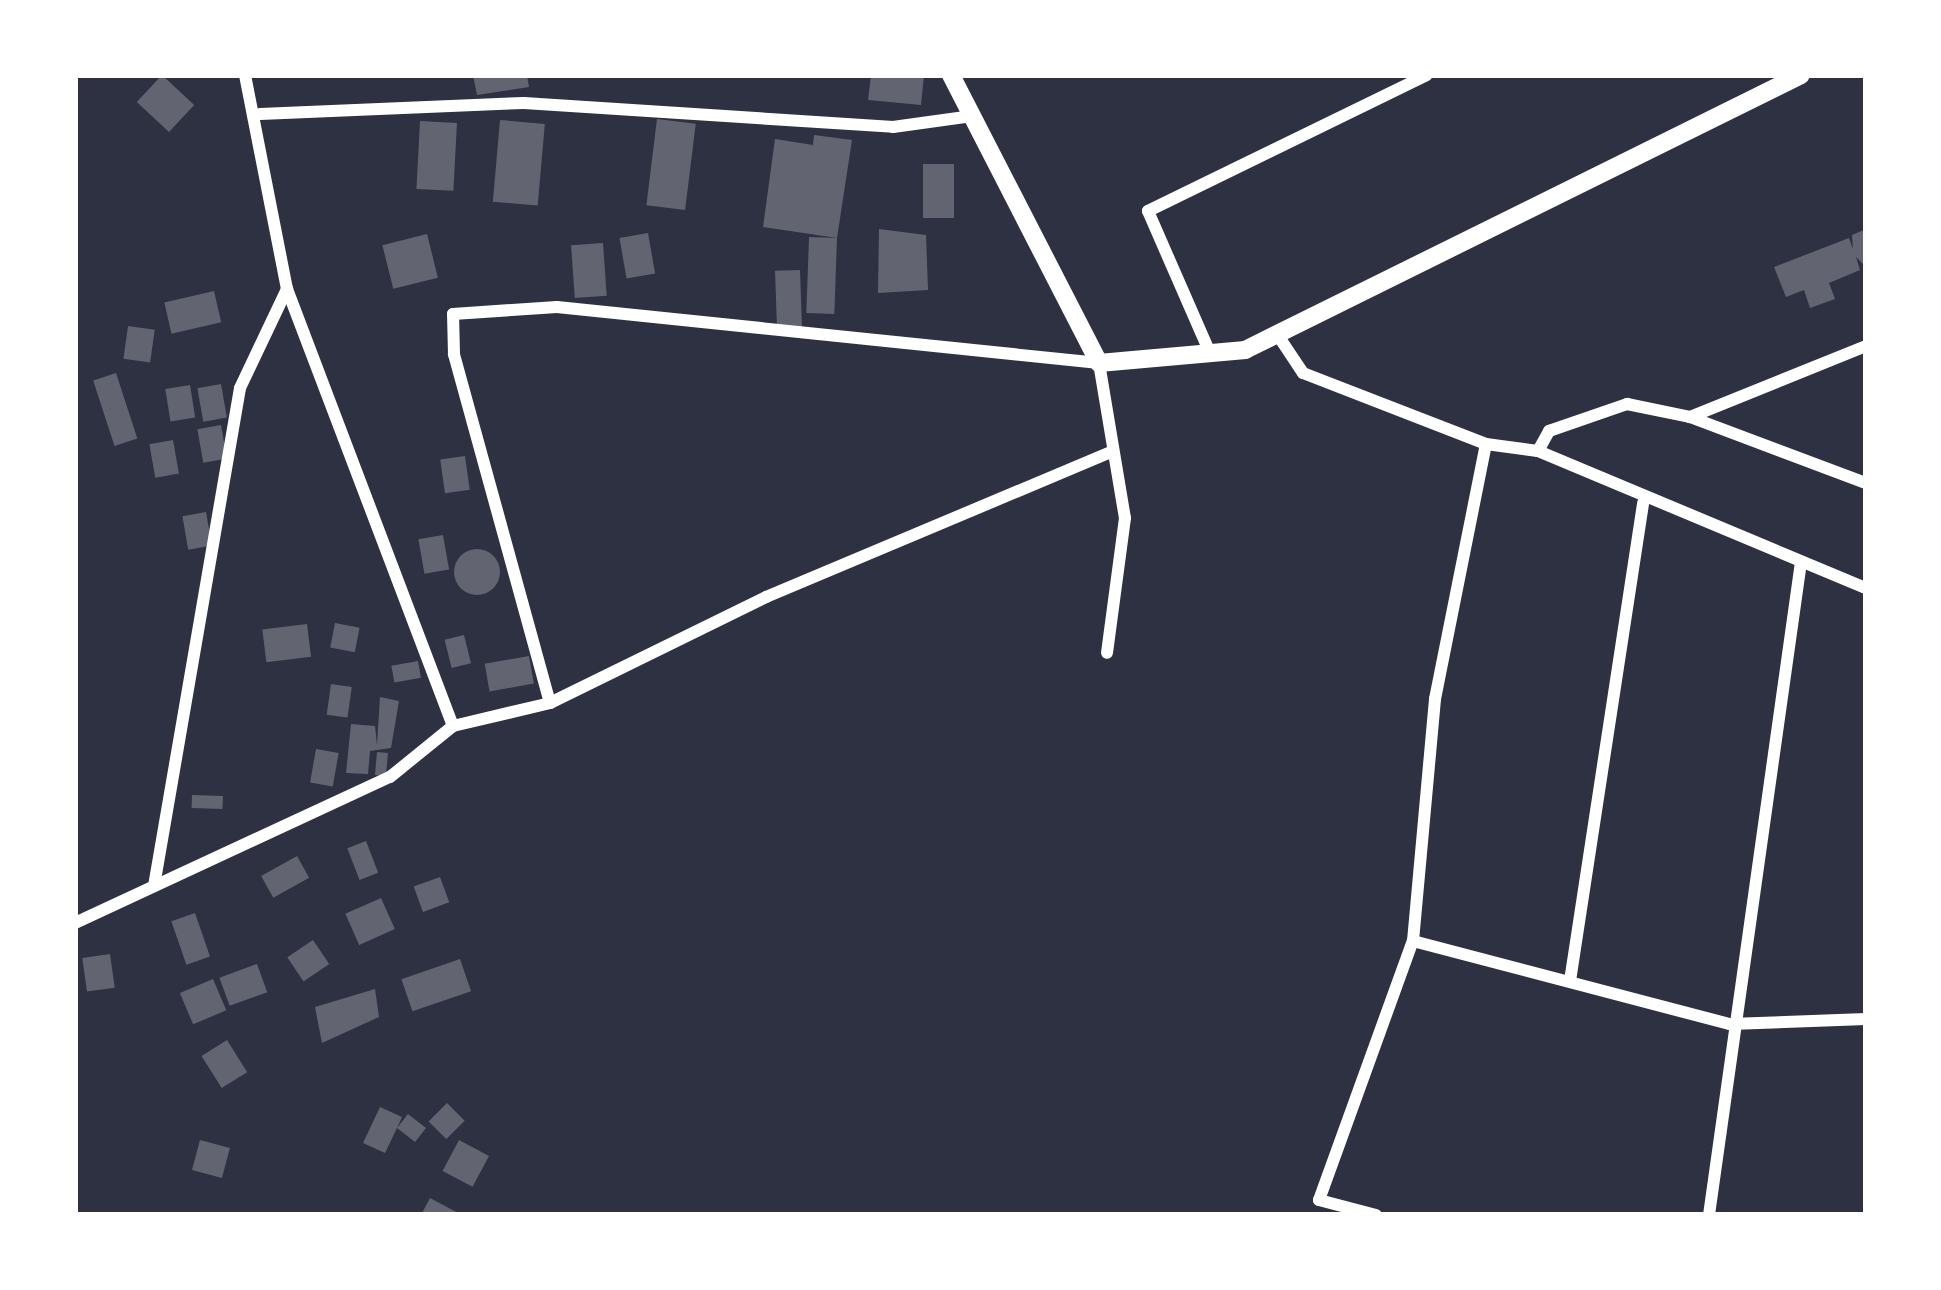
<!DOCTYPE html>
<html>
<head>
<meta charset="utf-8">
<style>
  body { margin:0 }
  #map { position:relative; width:1941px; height:1290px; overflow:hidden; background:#2d3142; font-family:Montserrat,sans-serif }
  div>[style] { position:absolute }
  .building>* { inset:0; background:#626471; transform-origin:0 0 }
  .round { border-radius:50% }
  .minor>* { height:12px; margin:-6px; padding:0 6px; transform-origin:6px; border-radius:6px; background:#fff }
  .tertiary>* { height:18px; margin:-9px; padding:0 9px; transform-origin:9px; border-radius:9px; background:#fff }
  span { translate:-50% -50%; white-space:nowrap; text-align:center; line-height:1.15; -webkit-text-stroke:9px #fff; paint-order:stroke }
  .frame { position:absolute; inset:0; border:78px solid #fff; pointer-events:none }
</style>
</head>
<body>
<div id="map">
  <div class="building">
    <div style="left:162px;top:75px;width:44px;height:37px;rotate:43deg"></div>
    <div style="clip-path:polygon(473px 75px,527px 75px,529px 87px,477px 95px)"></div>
    <div style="clip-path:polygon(871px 75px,924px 75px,921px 105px,868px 100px)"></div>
    <div style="left:657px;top:119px;width:39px;height:87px;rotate:7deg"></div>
    <div style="left:500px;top:120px;width:45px;height:82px;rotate:5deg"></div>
    <div style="left:420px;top:121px;width:37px;height:68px;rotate:3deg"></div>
    <div style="clip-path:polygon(814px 135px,852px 140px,837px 238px,763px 227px,775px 139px,813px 145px)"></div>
    <div style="left:923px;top:164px;width:31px;height:54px"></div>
    <div style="clip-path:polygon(879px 229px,926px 235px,928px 290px,878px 293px)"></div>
    <div style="clip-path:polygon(1866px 229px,1866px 267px,1856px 257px,1860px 270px,1829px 283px,1835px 299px,1810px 308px,1804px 290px,1786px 297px,1774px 267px,1849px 238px,1853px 249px,1852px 235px)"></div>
    <div style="left:648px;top:233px;width:41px;height:29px;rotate:80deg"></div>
    <div style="left:427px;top:234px;width:45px;height:46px;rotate:76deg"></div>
    <div style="left:809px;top:237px;width:28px;height:76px;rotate:2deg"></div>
    <div style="left:603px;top:243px;width:53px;height:32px;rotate:86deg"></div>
    <div style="left:800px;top:270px;width:58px;height:25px;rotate:88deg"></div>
    <div style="left:214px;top:291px;width:32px;height:51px;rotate:77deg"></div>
    <div style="left:128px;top:326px;width:27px;height:33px;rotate:8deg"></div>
    <div style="left:116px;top:373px;width:69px;height:24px;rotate:72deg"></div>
    <div style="left:221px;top:384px;width:34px;height:24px;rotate:80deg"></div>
    <div style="left:190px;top:385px;width:33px;height:25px;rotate:81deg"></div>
    <div style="left:221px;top:425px;width:34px;height:24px;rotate:80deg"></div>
    <div style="left:173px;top:440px;width:34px;height:24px;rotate:80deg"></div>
    <div style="left:465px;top:456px;width:34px;height:25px;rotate:82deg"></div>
    <div style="left:206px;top:512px;width:34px;height:24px;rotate:80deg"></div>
    <div style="left:443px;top:535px;width:35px;height:25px;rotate:80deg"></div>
    <div class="round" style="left:454px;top:549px;width:46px;height:46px"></div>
    <div style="left:335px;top:623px;width:25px;height:25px;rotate:11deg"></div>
    <div style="left:307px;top:624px;width:33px;height:45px;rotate:83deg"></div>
    <div style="left:464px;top:635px;width:29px;height:20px;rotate:76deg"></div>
    <div style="left:529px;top:656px;width:28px;height:45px;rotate:80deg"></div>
    <div style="left:418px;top:661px;width:17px;height:27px;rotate:80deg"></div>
    <div style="left:331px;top:684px;width:21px;height:31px;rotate:8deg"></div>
    <div style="clip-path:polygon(380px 697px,399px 701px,391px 748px,370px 751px,368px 774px,346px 773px,351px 724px,375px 726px,377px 745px)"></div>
    <div style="left:316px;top:749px;width:23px;height:34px;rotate:10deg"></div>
    <div style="left:377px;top:752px;width:11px;height:23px;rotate:5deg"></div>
    <div style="left:192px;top:795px;width:31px;height:13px;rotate:2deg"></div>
    <div style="left:366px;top:841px;width:34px;height:20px;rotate:69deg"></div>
    <div style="left:297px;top:856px;width:25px;height:41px;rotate:61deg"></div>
    <div style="left:440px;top:877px;width:27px;height:28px;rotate:70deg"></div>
    <div style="left:381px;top:898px;width:34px;height:39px;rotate:66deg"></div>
    <div style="left:195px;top:913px;width:46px;height:25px;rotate:71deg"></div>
    <div style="left:313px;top:940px;width:29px;height:31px;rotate:56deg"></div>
    <div style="left:110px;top:954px;width:34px;height:28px;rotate:82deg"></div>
    <div style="left:460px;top:959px;width:34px;height:62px;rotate:71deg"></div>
    <div style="left:257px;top:964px;width:30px;height:40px;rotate:70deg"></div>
    <div style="left:213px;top:979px;width:34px;height:36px;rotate:67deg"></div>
    <div style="clip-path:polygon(375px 989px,379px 1017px,322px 1043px,315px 1007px)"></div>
    <div style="left:227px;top:1040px;width:38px;height:30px;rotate:58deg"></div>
    <div style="left:447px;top:1103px;width:25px;height:26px;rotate:45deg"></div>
    <div style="clip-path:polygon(380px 1107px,402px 1117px,397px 1128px,408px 1114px,426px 1128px,415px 1142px,397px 1128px,385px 1153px,363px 1143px)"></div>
    <div style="left:200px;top:1140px;width:31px;height:31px;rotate:15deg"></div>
    <div style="left:459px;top:1140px;width:34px;height:35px;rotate:28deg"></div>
    <div style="clip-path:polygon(430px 1198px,462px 1215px,421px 1215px)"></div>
  </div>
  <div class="minor">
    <div style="left:245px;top:75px;width:218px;rotate:78.9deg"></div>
    <div style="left:287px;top:289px;width:467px;rotate:69.2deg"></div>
    <div style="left:260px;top:114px;width:264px;rotate:-2.4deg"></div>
    <div style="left:524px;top:103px;width:370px;rotate:3.7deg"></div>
    <div style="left:893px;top:127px;width:80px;rotate:-7.9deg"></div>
    <div style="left:1277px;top:334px;width:47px;rotate:56.3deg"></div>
    <div style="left:1303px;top:373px;width:196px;rotate:21.2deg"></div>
    <div style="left:1486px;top:444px;width:52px;rotate:7.7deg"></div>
    <div style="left:1538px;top:451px;width:355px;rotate:22.7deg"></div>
    <div style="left:1866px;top:346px;width:190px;rotate:158deg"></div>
    <div style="left:1690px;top:417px;width:188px;rotate:20.6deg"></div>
    <div style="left:1210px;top:353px;width:155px;rotate:-113.6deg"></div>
    <div style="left:1148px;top:211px;width:310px;rotate:-26deg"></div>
    <div style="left:1538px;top:451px;width:23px;rotate:-61deg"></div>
    <div style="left:1549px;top:431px;width:83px;rotate:-19.1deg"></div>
    <div style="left:1627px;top:404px;width:64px;rotate:11.7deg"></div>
    <div style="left:550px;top:703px;width:362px;rotate:-105.4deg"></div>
    <div style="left:454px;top:354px;width:40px;rotate:-91.4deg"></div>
    <div style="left:453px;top:314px;width:104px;rotate:-3.9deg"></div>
    <div style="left:557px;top:307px;width:545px;rotate:5.9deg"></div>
    <div style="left:1099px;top:363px;width:157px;rotate:80.5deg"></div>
    <div style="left:1125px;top:518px;width:136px;rotate:97.6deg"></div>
    <div style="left:154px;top:886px;width:505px;rotate:-80.2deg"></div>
    <div style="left:240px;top:388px;width:110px;rotate:-64.6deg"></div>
    <div style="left:75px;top:923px;width:347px;rotate:-24.9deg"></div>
    <div style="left:390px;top:777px;width:81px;rotate:-39deg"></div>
    <div style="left:453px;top:726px;width:100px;rotate:-13.3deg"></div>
    <div style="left:550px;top:703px;width:241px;rotate:-26.1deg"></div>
    <div style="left:766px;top:597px;width:376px;rotate:-22.8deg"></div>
    <div style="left:1413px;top:941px;width:328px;rotate:14.7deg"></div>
    <div style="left:1730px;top:1024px;width:136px;rotate:-2.1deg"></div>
    <div style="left:1570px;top:981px;width:484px;rotate:-81.3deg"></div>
    <div style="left:1376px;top:1215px;width:59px;rotate:-165.3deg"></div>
    <div style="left:1319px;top:1200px;width:276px;rotate:-70.1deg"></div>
    <div style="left:1413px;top:941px;width:243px;rotate:-84.8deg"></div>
    <div style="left:1435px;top:699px;width:260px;rotate:-78.7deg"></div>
    <div style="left:1709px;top:1215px;width:659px;rotate:-81.98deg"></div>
  </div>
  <div class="tertiary">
    <div style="left:951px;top:75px;width:324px;rotate:62.8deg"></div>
    <div style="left:1099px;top:363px;width:147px;rotate:-5.1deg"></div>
    <div style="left:1245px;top:350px;width:620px;rotate:-26.32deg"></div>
  </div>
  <div class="frame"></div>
</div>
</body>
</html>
